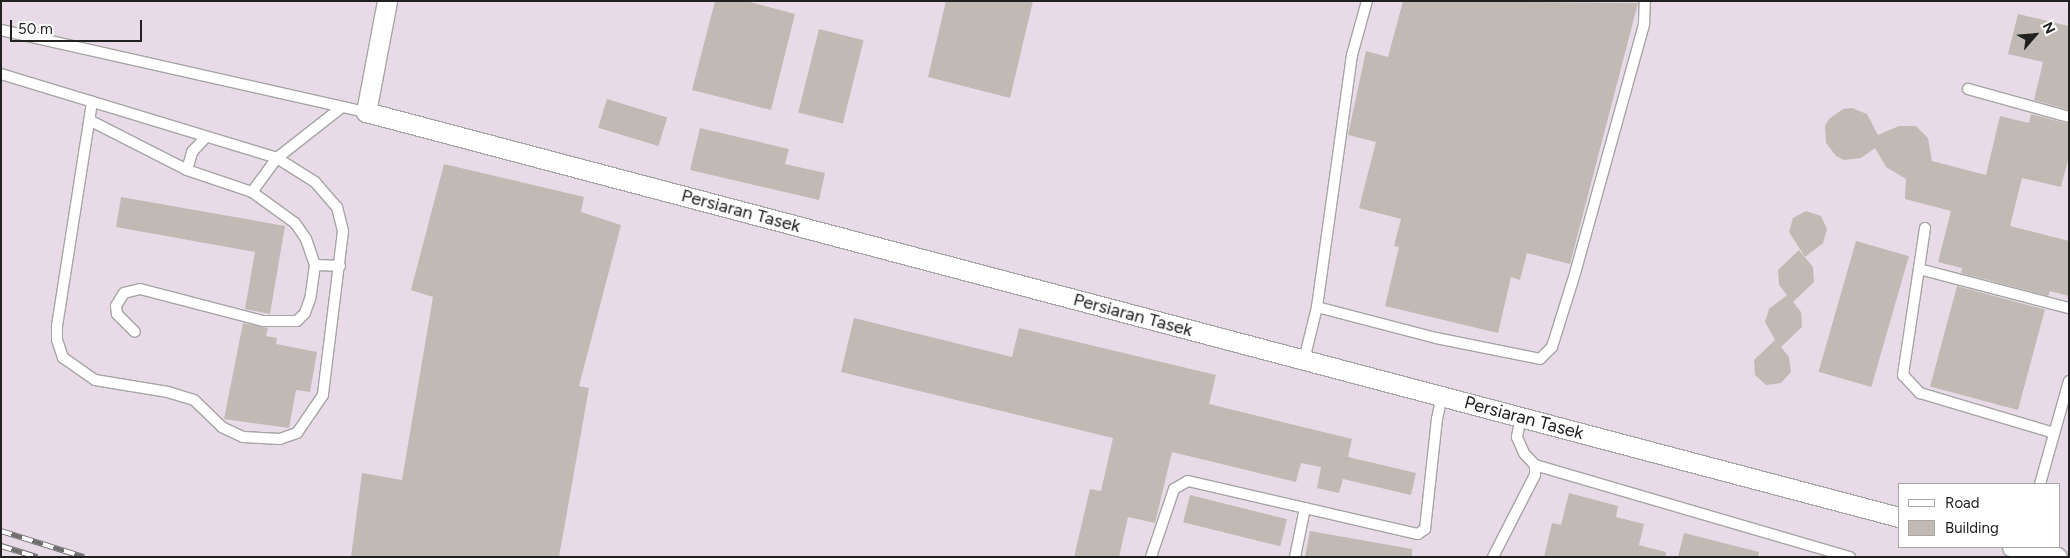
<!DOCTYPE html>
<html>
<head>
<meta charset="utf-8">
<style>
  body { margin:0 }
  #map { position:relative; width:2070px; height:558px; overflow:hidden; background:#f1eee8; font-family:Figtree,sans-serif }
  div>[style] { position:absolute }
  .industrial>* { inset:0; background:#e9dae7 }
  .building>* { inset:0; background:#c1bab4; transform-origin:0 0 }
  .roads { filter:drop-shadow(1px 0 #a5a5a5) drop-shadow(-1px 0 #a5a5a5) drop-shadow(0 1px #a5a5a5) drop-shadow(0 -1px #a5a5a5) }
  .lane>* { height:10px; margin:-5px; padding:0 5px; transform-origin:5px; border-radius:5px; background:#fff }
  .street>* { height:19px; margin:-9.5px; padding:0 9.5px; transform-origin:9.5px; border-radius:9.5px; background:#fff }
  .rail>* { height:5.5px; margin-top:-2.75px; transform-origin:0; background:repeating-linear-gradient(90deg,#fff 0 11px,#6f6f6f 0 22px); box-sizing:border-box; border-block:1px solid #6f6f6f }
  span { translate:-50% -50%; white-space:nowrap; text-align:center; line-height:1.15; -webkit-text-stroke:4px #fff; paint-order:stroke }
  .street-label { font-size:18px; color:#212121 }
  .frame { position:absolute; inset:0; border:2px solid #212121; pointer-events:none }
  .legend { position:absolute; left:1898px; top:483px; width:162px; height:65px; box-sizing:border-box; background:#fff; border:1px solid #a6a6a6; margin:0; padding:6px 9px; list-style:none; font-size:15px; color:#212121 }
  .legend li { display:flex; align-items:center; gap:10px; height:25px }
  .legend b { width:25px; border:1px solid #a6a6a6 }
  .north { position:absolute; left:2010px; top:10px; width:50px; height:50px; -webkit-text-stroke:4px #fff; paint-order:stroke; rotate:63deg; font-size:14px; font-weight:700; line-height:20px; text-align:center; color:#212121 }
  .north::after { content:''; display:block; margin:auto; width:18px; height:22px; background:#212121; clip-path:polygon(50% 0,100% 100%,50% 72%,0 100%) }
  .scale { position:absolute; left:10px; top:20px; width:132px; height:22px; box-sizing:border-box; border:2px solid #212121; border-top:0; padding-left:6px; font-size:15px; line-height:18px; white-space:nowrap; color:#212121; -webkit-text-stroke:4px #fff; paint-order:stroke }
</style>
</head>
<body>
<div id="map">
  <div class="industrial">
    <div style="clip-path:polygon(evenodd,1px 1px,2069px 1px,2069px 557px,1px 557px,1px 1px,1899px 484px,2059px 484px,2059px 547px,1899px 547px,1899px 484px)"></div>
  </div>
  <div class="building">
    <div style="clip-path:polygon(715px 1px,746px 1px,795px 14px,771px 110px,692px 90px)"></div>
    <div style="clip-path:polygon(946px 1px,1033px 1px,1010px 98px,928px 77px)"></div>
    <div style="clip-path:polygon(1403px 1px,1638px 3px,1570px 264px,1527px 253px,1520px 280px,1511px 277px,1498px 333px,1385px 306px,1399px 247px,1394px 246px,1401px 219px,1359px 208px,1376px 142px,1348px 135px,1366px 51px,1388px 57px)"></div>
    <div style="clip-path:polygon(2018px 14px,2069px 26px,2069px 110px,2034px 100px,2043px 62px,2008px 54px)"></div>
    <div style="left:819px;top:29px;width:46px;height:86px;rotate:14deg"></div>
    <div style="left:607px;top:99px;width:63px;height:30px;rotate:17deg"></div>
    <div style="clip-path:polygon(1852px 108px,1867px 114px,1878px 135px,1899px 126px,1916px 126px,1928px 138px,1932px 161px,1986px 175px,2000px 116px,2029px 123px,2031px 114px,2069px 124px,2069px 156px,2061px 187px,2022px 178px,2010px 226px,2069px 241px,2069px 296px,2050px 291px,2048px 296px,1961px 273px,1962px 268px,1938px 262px,1951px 211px,1905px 199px,1906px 179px,1886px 167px,1875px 148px,1861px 158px,1844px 160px,1836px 156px,1826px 143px,1825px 126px,1829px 119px,1843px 109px)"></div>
    <div style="clip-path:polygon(700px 128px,789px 149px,785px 164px,825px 173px,819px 200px,690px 170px)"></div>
    <div style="clip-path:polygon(444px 164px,584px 197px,581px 212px,621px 225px,579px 386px,589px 388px,559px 557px,351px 557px,362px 473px,402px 480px,433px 297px,411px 290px)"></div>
    <div style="clip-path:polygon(121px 197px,285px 226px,270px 314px,245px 309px,255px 252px,116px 227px)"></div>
    <div style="clip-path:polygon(1806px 211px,1821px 216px,1827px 229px,1823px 243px,1805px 257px,1789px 232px,1793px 218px)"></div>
    <div style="left:1856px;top:241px;width:55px;height:136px;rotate:16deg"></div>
    <div style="clip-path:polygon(1799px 250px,1813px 267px,1814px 282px,1793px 302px,1801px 312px,1802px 327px,1781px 347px,1789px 357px,1791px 372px,1781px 383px,1766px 385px,1755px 375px,1754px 360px,1775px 340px,1765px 322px,1769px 309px,1787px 295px,1779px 285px,1778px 270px)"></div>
    <div style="left:1957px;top:286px;width:91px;height:104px;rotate:15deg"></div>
    <div style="clip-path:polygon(854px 318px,1012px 357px,1019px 328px,1216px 375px,1209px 404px,1352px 439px,1348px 457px,1416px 473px,1411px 495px,1343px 479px,1339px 493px,1317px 488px,1321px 467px,1301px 463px,1296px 482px,1172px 452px,1155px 523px,1128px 517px,1119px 557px,1074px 557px,1090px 489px,1101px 491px,1113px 438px,841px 372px)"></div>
    <div style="clip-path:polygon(243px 323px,268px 328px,266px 336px,277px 338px,276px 344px,317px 352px,310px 392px,296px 390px,289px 428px,224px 419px)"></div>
    <div style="clip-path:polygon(1569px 493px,1618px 506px,1616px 517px,1644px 524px,1639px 545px,1666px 552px,1666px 557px,1544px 557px,1552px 523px,1561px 525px)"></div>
    <div style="left:1190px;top:495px;width:100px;height:28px;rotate:14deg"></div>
    <div style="clip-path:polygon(1310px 531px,1412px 549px,1412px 557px,1305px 557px)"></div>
    <div style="clip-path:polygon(1684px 533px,1759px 552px,1758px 557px,1678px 557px)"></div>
  </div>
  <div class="roads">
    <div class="lane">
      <div style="left:1px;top:30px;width:374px;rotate:12.7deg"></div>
      <div style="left:1px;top:74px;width:288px;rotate:16.9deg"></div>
      <div style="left:277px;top:158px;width:45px;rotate:32.3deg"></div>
      <div style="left:315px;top:182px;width:33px;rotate:49deg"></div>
      <div style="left:337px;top:207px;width:25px;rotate:76deg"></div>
      <div style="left:343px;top:231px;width:165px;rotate:97deg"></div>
      <div style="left:323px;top:395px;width:46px;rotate:124.4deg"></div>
      <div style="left:297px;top:433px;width:18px;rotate:161deg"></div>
      <div style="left:280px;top:439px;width:37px;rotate:-177deg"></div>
      <div style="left:243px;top:437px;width:23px;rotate:-155deg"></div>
      <div style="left:222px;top:427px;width:39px;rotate:-136deg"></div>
      <div style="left:194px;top:400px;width:27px;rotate:-163deg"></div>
      <div style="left:168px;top:392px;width:74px;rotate:-170.7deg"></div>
      <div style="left:95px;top:380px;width:39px;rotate:-145deg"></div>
      <div style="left:63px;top:358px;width:19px;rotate:-108deg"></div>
      <div style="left:57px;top:340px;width:14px;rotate:-90deg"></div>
      <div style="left:57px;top:326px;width:227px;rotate:-81.1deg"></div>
      <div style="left:1968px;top:89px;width:105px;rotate:15.5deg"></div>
      <div style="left:91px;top:121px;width:108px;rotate:27deg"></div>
      <div style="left:187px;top:170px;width:69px;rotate:18.7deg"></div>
      <div style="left:252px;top:192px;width:53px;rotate:35.8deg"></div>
      <div style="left:295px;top:223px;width:19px;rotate:55deg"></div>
      <div style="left:306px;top:239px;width:28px;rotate:71deg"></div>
      <div style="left:315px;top:265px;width:34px;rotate:98deg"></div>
      <div style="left:310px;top:299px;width:15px;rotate:110deg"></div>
      <div style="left:305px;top:313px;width:11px;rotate:135deg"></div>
      <div style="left:297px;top:321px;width:34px;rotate:180deg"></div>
      <div style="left:263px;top:321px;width:127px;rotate:-165.4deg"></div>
      <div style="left:140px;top:289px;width:16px;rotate:166deg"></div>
      <div style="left:124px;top:293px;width:15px;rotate:122deg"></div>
      <div style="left:116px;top:306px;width:8px;rotate:83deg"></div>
      <div style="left:117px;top:314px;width:25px;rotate:45deg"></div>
      <div style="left:187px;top:170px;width:19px;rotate:-74deg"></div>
      <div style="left:192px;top:152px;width:21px;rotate:-47deg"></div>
      <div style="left:252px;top:192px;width:42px;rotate:-53.7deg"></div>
      <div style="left:277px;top:158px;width:83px;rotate:-38.1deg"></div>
      <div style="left:1925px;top:228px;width:149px;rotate:98.5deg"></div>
      <div style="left:1903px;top:375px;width:25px;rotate:47deg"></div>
      <div style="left:1920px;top:393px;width:140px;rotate:16.6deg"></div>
      <div style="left:315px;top:265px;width:25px;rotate:2deg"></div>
      <div style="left:1919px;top:269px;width:155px;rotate:14.6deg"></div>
      <div style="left:1317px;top:307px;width:123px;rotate:14.6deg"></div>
      <div style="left:1436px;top:338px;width:106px;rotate:11.4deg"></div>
      <div style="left:1540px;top:359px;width:17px;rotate:-45deg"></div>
      <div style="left:1552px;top:347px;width:73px;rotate:-72.6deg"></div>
      <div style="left:1574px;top:277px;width:263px;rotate:-74.5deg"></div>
      <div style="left:1644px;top:24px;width:23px;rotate:-88deg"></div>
      <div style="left:1304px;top:360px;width:55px;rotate:-76.2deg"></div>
      <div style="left:1317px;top:307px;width:254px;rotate:-82.1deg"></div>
      <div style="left:1352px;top:55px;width:56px;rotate:-74.5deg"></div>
      <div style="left:1535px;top:465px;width:328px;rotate:16.3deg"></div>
      <div style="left:2040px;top:484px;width:107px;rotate:-74.3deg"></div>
      <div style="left:1151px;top:557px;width:72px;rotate:-71.3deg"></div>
      <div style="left:1174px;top:489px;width:16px;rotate:-30deg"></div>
      <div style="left:1188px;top:481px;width:236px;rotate:13deg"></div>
      <div style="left:1418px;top:534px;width:9px;rotate:-36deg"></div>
      <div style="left:1425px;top:529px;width:111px;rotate:-83.8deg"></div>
      <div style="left:1437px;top:419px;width:24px;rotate:-78deg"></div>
      <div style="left:1295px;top:557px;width:50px;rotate:-78.5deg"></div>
      <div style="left:1493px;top:557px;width:92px;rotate:-62.9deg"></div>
      <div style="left:1535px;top:475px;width:10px;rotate:-90deg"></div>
      <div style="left:1535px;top:465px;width:16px;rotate:-133deg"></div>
      <div style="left:1524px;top:453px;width:17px;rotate:-114deg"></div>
      <div style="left:1517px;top:437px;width:20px;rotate:-79deg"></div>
    </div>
    <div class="street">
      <div style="left:387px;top:1px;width:113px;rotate:100.7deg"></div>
      <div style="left:366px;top:112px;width:1586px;rotate:14.8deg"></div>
      <div style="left:2012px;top:547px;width:46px;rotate:12.5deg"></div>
    </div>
  </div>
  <div class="rail">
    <div style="left:1px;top:531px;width:87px;rotate:17.4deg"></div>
    <div style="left:1px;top:546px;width:38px;rotate:17deg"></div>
  </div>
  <div class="street-label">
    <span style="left:741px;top:211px;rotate:15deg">Persiaran Tasek</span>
    <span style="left:1133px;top:315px;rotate:15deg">Persiaran Tasek</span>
    <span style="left:1524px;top:418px;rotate:15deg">Persiaran Tasek</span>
  </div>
  <div class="frame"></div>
  <ul class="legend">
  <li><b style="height:6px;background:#fff"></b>Road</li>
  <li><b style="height:14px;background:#c1bab4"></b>Building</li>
  </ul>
  <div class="north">N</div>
  <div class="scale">50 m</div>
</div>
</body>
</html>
